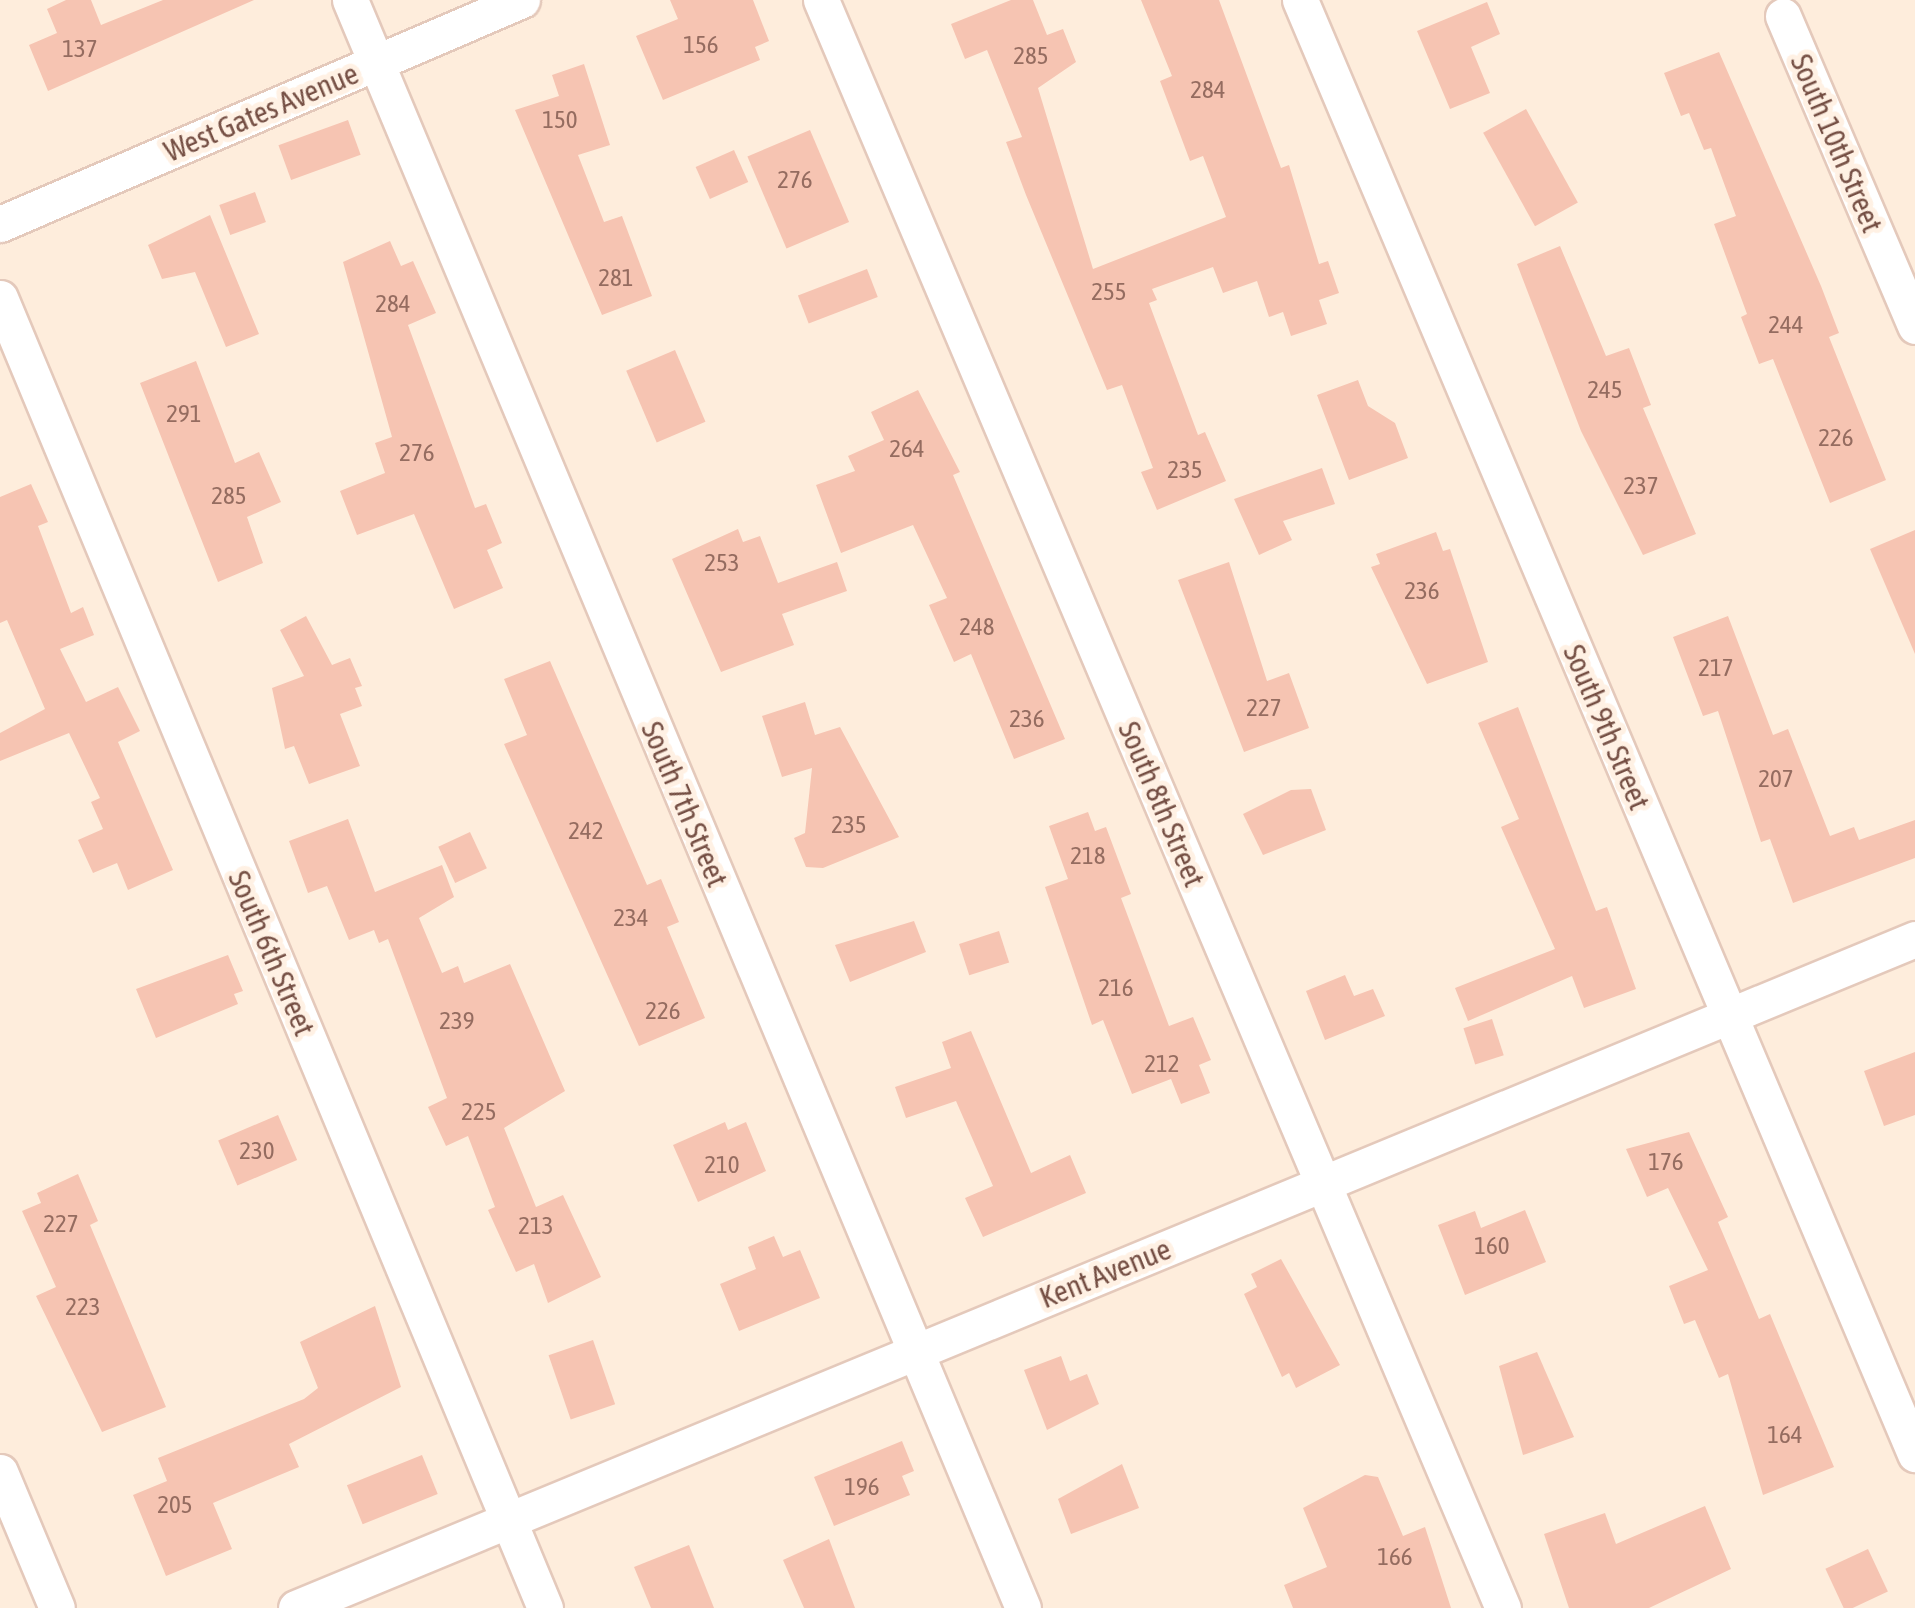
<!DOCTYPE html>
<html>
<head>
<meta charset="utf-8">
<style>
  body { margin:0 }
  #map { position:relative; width:1915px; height:1608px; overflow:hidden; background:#feeddc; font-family:"Asap Condensed",sans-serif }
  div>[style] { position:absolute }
  .building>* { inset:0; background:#f6c4b2; transform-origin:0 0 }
  .roads { filter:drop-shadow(2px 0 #e4c9bb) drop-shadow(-2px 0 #e4c9bb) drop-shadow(0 2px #e4c9bb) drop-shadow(0 -2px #e4c9bb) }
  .street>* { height:35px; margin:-17.5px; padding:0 17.5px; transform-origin:17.5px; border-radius:17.5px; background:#fff }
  span { translate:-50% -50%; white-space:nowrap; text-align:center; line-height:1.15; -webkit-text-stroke:10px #fff1e4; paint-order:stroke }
  .number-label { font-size:25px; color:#956c60 }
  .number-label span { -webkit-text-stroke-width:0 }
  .street-label { font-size:30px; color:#754f44 }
</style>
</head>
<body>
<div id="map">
  <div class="building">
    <div style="clip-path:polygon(66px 0,91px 0,101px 25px,163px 0,254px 0,48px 91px,29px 45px,57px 33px,47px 9px)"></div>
    <div style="clip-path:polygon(670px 0,753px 0,769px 41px,755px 47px,760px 60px,663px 100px,636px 36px,678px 19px)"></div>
    <div style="clip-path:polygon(1011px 0,1033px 0,1047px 35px,1063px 29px,1076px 62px,1038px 88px,1093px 269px,1226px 217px,1203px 156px,1190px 161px,1160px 81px,1172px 76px,1141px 0,1219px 0,1281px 168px,1289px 165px,1319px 264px,1328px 261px,1339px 293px,1319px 300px,1327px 324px,1291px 336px,1283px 312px,1269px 317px,1257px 281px,1223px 293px,1213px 267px,1152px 289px,1157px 300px,1149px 303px,1198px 435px,1205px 432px,1226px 481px,1157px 510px,1141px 472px,1153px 468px,1122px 385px,1107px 390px,1026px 195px,1006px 142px,1022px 137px,987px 50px,965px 59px,951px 24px)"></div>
    <div style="clip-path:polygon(1487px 2px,1500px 34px,1471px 47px,1490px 93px,1450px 109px,1417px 31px)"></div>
    <div style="clip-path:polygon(1719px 52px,1821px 286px,1839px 333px,1829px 337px,1886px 480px,1830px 503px,1773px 359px,1759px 364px,1741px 317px,1747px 314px,1714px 224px,1736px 216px,1711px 148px,1704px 150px,1689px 113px,1681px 116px,1664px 73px)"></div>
    <div style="clip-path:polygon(584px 64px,610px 145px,578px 155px,604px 222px,622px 216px,652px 296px,602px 315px,515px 110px,559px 96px,552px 75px)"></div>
    <div style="left:1526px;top:109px;width:107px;height:49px;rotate:61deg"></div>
    <div style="left:348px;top:120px;width:37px;height:74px;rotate:70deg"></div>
    <div style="left:810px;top:130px;width:100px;height:68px;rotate:67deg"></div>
    <div style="left:734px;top:150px;width:35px;height:42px;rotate:66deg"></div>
    <div style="left:255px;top:192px;width:32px;height:38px;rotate:70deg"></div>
    <div style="clip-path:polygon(210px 215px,259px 334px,226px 347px,195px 272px,162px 279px,148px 245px)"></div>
    <div style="clip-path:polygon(390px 241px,401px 266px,413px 261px,436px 313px,408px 325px,475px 508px,486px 504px,502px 543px,487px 550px,503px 588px,454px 609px,414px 514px,357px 535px,340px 491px,385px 473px,375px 443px,392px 437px,343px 262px)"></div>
    <div style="clip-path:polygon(1560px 246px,1606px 356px,1629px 348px,1651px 405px,1643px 408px,1696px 534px,1643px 555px,1581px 431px,1517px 264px)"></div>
    <div style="left:867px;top:269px;width:30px;height:74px;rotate:69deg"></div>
    <div style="left:675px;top:350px;width:78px;height:53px;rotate:67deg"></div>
    <div style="clip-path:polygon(196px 361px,235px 463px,259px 452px,281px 502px,247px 517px,263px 563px,218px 582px,140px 383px)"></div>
    <div style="clip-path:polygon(1358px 380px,1368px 406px,1395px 423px,1408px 458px,1349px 480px,1317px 395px)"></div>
    <div style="clip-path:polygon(918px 390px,960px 472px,953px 475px,1065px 739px,1014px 759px,971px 654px,954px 662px,929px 605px,947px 598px,913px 525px,841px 553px,816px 485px,855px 471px,848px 456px,884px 440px,871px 412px)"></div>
    <div style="clip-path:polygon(1322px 468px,1335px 504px,1283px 521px,1292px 540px,1259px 555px,1234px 499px)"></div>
    <div style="clip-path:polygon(31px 484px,48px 522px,38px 526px,71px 613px,83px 607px,94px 635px,60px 649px,86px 702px,118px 687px,140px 731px,118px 742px,173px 870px,128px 890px,117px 863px,93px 873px,78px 840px,103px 829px,91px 802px,100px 798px,69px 733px,0 761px,0 733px,45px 709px,7px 620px,0 623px,0 497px)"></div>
    <div style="clip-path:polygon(738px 529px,743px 542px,760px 536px,778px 583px,837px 562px,847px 591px,782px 614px,794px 645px,721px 672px,672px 559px)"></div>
    <div style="clip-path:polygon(1915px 530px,1915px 654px,1870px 549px)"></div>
    <div style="clip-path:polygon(1436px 532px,1443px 551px,1450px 549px,1488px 662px,1427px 684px,1371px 567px,1380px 564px,1376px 554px)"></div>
    <div style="clip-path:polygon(1229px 562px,1267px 681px,1289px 673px,1309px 728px,1244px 752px,1178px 580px)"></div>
    <div style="clip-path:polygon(306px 616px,332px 665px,350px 658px,362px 686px,355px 688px,362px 706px,340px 714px,360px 766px,309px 784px,294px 746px,285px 749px,272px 688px,304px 676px,280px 630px)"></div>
    <div style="clip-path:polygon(1728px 616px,1773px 735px,1788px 729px,1830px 836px,1854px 827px,1859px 840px,1915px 820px,1915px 858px,1793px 903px,1770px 839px,1761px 842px,1718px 711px,1703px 716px,1673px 637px)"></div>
    <div style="clip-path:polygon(550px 661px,647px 885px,661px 879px,679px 922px,667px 927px,705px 1018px,639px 1046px,504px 744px,527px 735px,504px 679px)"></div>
    <div style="clip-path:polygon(805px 702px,815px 735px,840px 727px,899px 837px,823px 868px,806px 867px,794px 838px,805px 833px,812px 768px,782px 777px,762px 716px)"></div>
    <div style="clip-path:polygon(1518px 707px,1596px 911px,1607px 907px,1636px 989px,1584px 1008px,1572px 976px,1468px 1021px,1455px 988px,1555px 949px,1501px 827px,1519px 819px,1478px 723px)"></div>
    <div style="clip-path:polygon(1311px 789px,1326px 830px,1263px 855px,1243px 814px,1291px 790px)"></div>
    <div style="clip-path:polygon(1088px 812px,1095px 831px,1106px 827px,1131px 894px,1121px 898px,1169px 1026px,1193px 1017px,1211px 1060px,1199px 1065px,1210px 1093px,1181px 1104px,1171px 1079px,1132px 1094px,1103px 1020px,1092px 1025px,1045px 887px,1068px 879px,1049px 826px)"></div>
    <div style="clip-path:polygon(348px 819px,375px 892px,442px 865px,454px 897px,419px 918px,442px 973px,458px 966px,464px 983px,510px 964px,565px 1091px,504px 1128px,536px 1207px,563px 1195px,601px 1277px,548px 1303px,534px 1264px,516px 1272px,488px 1210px,495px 1207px,468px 1136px,446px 1146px,428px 1107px,447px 1098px,388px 939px,379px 943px,374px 930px,349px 940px,327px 886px,308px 893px,289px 841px)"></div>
    <div style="left:470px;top:832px;width:40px;height:35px;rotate:65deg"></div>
    <div style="clip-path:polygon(914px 921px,926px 952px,850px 982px,835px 945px)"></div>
    <div style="left:999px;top:931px;width:33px;height:42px;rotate:72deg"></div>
    <div style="clip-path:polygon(228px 955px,243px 991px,234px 994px,238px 1004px,156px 1038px,136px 989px)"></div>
    <div style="clip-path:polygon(1345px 975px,1354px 996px,1373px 989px,1385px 1016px,1325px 1040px,1306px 991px)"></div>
    <div style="left:1492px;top:1019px;width:38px;height:30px;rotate:72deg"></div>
    <div style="clip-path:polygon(971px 1031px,1031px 1173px,1070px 1155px,1086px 1193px,983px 1237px,965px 1198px,993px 1186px,956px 1101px,906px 1118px,895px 1087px,951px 1068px,942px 1042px)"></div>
    <div style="clip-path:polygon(1915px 1052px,1915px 1115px,1884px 1126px,1864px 1071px)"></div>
    <div style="left:278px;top:1115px;width:49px;height:65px;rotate:67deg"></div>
    <div style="clip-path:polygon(725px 1122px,728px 1130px,746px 1122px,766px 1171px,698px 1202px,673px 1145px)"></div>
    <div style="clip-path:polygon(1689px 1132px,1728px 1217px,1718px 1222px,1759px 1319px,1770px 1314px,1834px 1467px,1763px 1495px,1728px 1374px,1719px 1378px,1695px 1320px,1684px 1324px,1669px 1286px,1708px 1270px,1668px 1188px,1647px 1197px,1626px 1149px)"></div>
    <div style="clip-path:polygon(78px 1174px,98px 1221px,90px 1225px,166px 1407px,102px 1432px,36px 1296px,56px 1287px,22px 1211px,41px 1203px,37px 1193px)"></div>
    <div style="clip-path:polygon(1525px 1210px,1546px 1262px,1465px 1295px,1438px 1225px,1475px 1211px,1481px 1228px)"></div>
    <div style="clip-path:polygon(774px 1236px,783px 1257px,800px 1250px,820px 1298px,739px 1331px,720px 1284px,756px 1269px,748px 1247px)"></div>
    <div style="clip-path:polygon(1281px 1259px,1340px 1365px,1296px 1388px,1289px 1373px,1282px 1377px,1244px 1294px,1257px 1287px,1251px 1274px)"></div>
    <div style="clip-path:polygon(375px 1306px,401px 1387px,289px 1444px,299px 1467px,213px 1503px,232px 1549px,166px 1576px,133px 1495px,167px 1481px,158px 1458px,304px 1399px,318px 1388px,300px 1342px)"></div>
    <div style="left:593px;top:1340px;width:68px;height:47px;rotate:71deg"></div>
    <div style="clip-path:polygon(1537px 1352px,1574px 1437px,1523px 1455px,1499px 1366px)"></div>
    <div style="clip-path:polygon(1061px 1356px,1070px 1381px,1087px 1374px,1099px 1404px,1047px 1430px,1024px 1370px)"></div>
    <div style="clip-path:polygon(902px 1441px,914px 1471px,902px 1476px,910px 1495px,834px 1526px,814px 1477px)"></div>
    <div style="left:422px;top:1455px;width:42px;height:81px;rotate:68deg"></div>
    <div style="clip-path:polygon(1122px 1464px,1139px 1508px,1071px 1534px,1058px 1499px)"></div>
    <div style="clip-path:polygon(1365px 1475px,1378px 1477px,1403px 1536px,1425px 1527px,1451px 1608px,1293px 1608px,1284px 1585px,1327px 1567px,1303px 1508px)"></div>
    <div style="clip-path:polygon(1705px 1506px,1731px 1569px,1649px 1608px,1569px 1608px,1544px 1534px,1605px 1513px,1616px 1544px)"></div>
    <div style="clip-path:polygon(829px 1539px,855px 1608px,804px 1608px,783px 1560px)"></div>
    <div style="clip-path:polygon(689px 1545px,714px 1608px,651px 1608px,634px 1567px)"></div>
    <div style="left:1868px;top:1549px;width:47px;height:47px;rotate:65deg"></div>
  </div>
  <div class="roads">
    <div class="street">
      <div style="left:350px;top:0;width:1743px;rotate:67.29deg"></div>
      <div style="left:821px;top:0;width:1747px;rotate:67.02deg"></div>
      <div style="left:1300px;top:0;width:1579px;rotate:67.07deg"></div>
      <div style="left:1783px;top:16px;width:337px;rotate:66.9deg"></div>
      <div style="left:0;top:224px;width:568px;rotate:-23.23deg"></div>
      <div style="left:0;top:298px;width:1419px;rotate:67.41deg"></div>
      <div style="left:0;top:1472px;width:147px;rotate:67.3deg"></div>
      <div style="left:296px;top:1608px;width:1752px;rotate:-22.45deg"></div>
    </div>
  </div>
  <div class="number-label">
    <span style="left:701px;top:44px">156</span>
    <span style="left:80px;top:48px">137</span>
    <span style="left:1031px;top:55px">285</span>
    <span style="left:1208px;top:89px">284</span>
    <span style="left:560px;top:119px">150</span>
    <span style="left:795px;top:179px">276</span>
    <span style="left:616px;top:277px">281</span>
    <span style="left:1109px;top:291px">255</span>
    <span style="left:393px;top:303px">284</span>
    <span style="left:1786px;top:324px">244</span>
    <span style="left:1605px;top:389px">245</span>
    <span style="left:184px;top:413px">291</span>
    <span style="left:1836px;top:437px">226</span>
    <span style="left:907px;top:448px">264</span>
    <span style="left:417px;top:452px">276</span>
    <span style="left:1185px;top:469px">235</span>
    <span style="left:1641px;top:485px">237</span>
    <span style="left:229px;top:495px">285</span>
    <span style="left:722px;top:562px">253</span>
    <span style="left:1422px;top:590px">236</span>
    <span style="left:977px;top:626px">248</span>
    <span style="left:1716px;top:667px">217</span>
    <span style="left:1264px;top:707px">227</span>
    <span style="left:1027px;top:718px">236</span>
    <span style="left:1776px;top:778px">207</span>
    <span style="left:849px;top:824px">235</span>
    <span style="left:586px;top:830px">242</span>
    <span style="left:1088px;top:855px">218</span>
    <span style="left:631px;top:917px">234</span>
    <span style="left:1116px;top:987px">216</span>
    <span style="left:663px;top:1010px">226</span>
    <span style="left:457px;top:1020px">239</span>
    <span style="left:1162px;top:1063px">212</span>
    <span style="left:479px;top:1111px">225</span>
    <span style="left:257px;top:1150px">230</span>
    <span style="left:1666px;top:1161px">176</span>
    <span style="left:722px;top:1164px">210</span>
    <span style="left:61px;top:1223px">227</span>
    <span style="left:536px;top:1225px">213</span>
    <span style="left:1492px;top:1245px">160</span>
    <span style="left:83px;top:1306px">223</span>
    <span style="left:1785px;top:1434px">164</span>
    <span style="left:862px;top:1486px">196</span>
    <span style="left:175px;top:1504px">205</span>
    <span style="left:1395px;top:1556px">166</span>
  </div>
  <div class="street-label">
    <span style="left:261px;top:112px;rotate:-23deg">West Gates Avenue</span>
    <span style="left:1837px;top:143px;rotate:67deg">South 10th Street</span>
    <span style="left:1607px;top:727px;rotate:67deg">South 9th Street</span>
    <span style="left:685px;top:804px;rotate:67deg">South 7th Street</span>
    <span style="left:1162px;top:804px;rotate:67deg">South 8th Street</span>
    <span style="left:272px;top:953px;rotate:67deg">South 6th Street</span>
    <span style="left:1105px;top:1273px;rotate:-22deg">Kent Avenue</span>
  </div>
</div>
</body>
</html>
